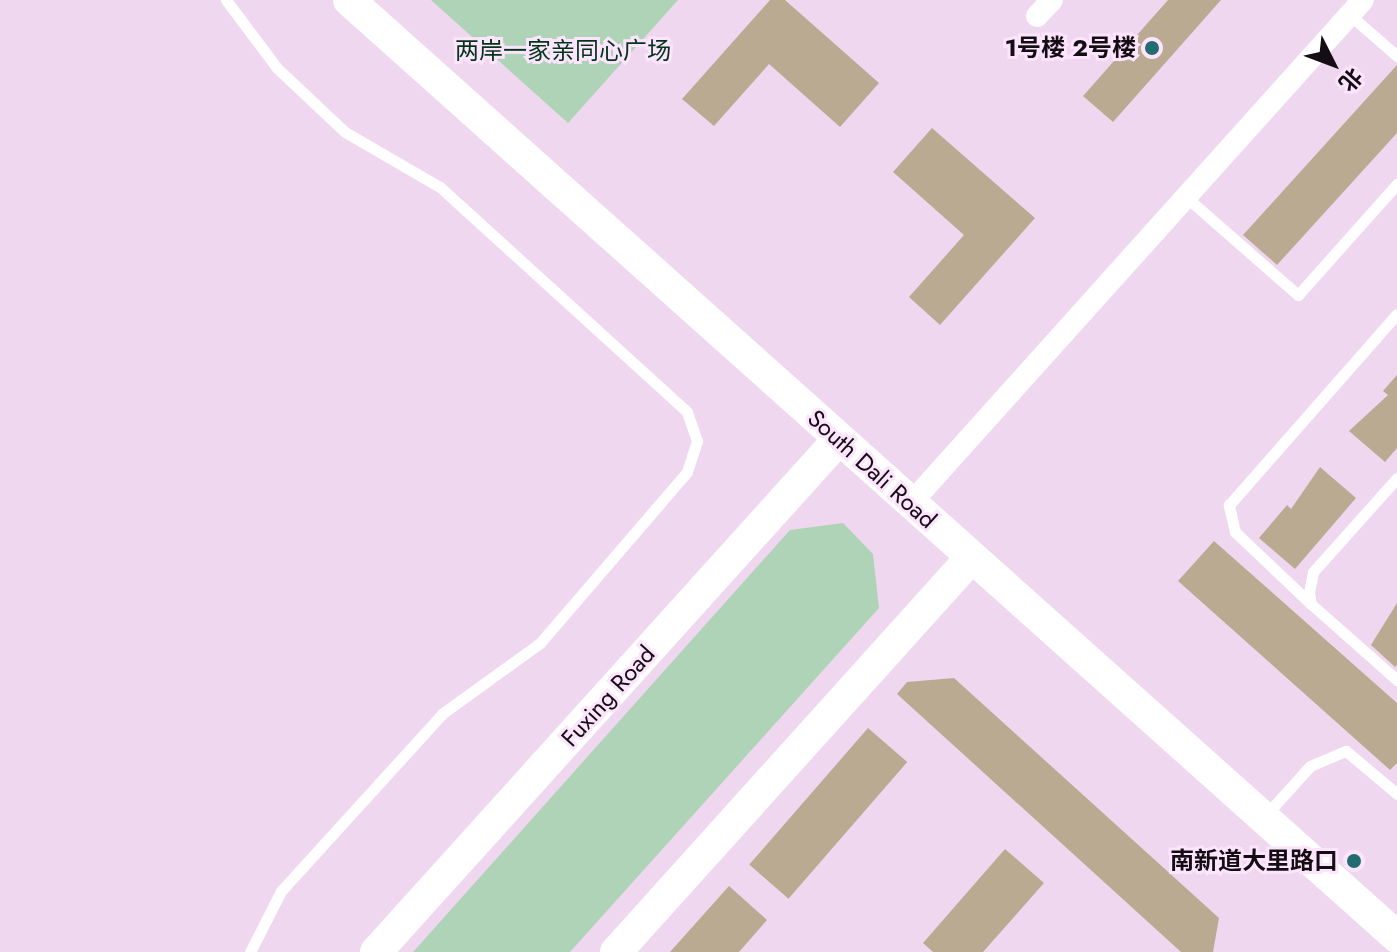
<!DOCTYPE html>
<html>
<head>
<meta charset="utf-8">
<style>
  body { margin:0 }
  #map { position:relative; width:1397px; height:952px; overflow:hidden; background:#efd8ef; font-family:Jost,"Noto Sans SC",sans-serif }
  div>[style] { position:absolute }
  .green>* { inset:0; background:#aed3b6 }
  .building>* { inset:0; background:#bbaa92; transform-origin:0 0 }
  .lane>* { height:11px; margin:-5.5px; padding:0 5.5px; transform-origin:5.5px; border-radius:5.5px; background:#fff }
  .street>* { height:22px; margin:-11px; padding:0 11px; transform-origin:11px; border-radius:11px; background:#fff }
  .secondary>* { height:32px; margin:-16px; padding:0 16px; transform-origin:16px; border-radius:16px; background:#fff }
  .dots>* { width:22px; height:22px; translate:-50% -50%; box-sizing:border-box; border:4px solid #fce5fc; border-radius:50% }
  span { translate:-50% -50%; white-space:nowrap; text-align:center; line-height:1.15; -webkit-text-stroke:6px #fce5fc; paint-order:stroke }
  .poi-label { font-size:24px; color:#140d14; font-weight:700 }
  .right { translate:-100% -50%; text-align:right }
  .park-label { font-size:24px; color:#023317 }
  .street-label { font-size:24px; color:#140d14 }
  .north { position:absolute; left:1293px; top:24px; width:80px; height:80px; -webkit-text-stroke:6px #fce5fc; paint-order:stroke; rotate:132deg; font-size:22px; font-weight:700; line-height:32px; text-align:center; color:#140d14 }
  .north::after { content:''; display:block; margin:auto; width:28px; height:36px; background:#140d14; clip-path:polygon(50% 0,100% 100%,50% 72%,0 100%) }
</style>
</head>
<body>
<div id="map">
  <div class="green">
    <div style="clip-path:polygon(431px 0,678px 0,568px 123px)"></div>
    <div style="clip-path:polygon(843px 523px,873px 554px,879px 608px,570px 952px,413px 952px,790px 530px)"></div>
  </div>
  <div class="building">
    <div style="clip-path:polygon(770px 0,785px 0,879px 83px,840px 127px,769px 64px,714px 126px,682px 99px)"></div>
    <div style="clip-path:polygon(1168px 0,1221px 0,1113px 122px,1083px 96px)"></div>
    <div style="clip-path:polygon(1397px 65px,1397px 133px,1277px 265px,1243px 235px)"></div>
    <div style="clip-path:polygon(932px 128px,1035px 218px,940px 325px,909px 297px,964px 235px,893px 172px)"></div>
    <div style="clip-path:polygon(1397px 375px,1397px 448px,1385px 462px,1349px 431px,1388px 395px,1383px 391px)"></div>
    <div style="clip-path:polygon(1320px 467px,1356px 498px,1295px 569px,1259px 538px,1287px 505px,1291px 509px)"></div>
    <div style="clip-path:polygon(1214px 541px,1397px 703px,1397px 763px,1390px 770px,1178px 581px)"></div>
    <div style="clip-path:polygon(1397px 603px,1397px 665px,1395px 667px,1371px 645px)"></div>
    <div style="clip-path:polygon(954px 678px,1219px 918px,1213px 952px,1181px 952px,897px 694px,907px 682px)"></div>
    <div style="left:868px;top:728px;width:52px;height:181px;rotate:41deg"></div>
    <div style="clip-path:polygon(1005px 849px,1044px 883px,983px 952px,933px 952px,923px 943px)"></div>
    <div style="clip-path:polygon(729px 886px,767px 920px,739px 952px,670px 952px)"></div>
  </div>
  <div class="lane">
    <div style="left:226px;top:0;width:85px;rotate:53.1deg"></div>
    <div style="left:277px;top:68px;width:93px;rotate:43.3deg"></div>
    <div style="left:345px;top:132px;width:110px;rotate:30.1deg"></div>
    <div style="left:440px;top:187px;width:334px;rotate:42.3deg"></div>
    <div style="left:687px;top:412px;width:31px;rotate:71deg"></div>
    <div style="left:697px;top:441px;width:33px;rotate:108deg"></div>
    <div style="left:687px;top:472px;width:225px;rotate:130.7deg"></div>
    <div style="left:540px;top:643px;width:120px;rotate:144.2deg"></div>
    <div style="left:443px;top:713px;width:241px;rotate:132.3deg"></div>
    <div style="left:281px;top:891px;width:68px;rotate:116.9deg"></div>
    <div style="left:1350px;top:15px;width:62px;rotate:41.1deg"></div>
    <div style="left:1186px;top:197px;width:149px;rotate:41.2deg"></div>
    <div style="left:1298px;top:295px;width:149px;rotate:-48.3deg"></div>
    <div style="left:1397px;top:478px;width:126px;rotate:131.8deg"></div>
    <div style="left:1313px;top:572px;width:20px;rotate:101deg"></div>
    <div style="left:1309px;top:592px;width:12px;rotate:81deg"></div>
    <div style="left:1311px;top:604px;width:115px;rotate:41.5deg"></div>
    <div style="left:1311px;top:604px;width:105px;rotate:-136.5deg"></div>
    <div style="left:1235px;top:532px;width:28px;rotate:-103deg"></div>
    <div style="left:1229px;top:505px;width:254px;rotate:-48.7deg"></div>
    <div style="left:1265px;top:816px;width:67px;rotate:-48deg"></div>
    <div style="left:1310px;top:766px;width:39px;rotate:-23deg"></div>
    <div style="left:1346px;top:751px;width:67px;rotate:40.1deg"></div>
  </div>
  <div class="street">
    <div style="left:1037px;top:16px;width:22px;rotate:-47deg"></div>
    <div style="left:911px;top:503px;width:676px;rotate:-48.06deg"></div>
  </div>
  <div class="secondary">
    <div style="left:349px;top:0;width:1406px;rotate:41.8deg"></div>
    <div style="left:376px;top:952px;width:691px;rotate:-47.93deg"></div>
    <div style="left:616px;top:952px;width:530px;rotate:-47.98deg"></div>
  </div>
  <div class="dots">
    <div style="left:1152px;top:48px;background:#216d72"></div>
    <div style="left:1354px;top:861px;background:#216d72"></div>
  </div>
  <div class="poi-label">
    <span class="right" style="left:1136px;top:48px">1号楼 2号楼</span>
    <span class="right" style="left:1338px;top:861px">南新道大里路口</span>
  </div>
  <div class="park-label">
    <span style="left:563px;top:51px">两岸一家亲同心广场</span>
  </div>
  <div class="street-label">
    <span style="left:872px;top:469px;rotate:42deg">South Dali Road</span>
    <span style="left:608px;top:696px;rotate:-48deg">Fuxing Road</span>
  </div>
  <div class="north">北</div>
</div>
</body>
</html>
